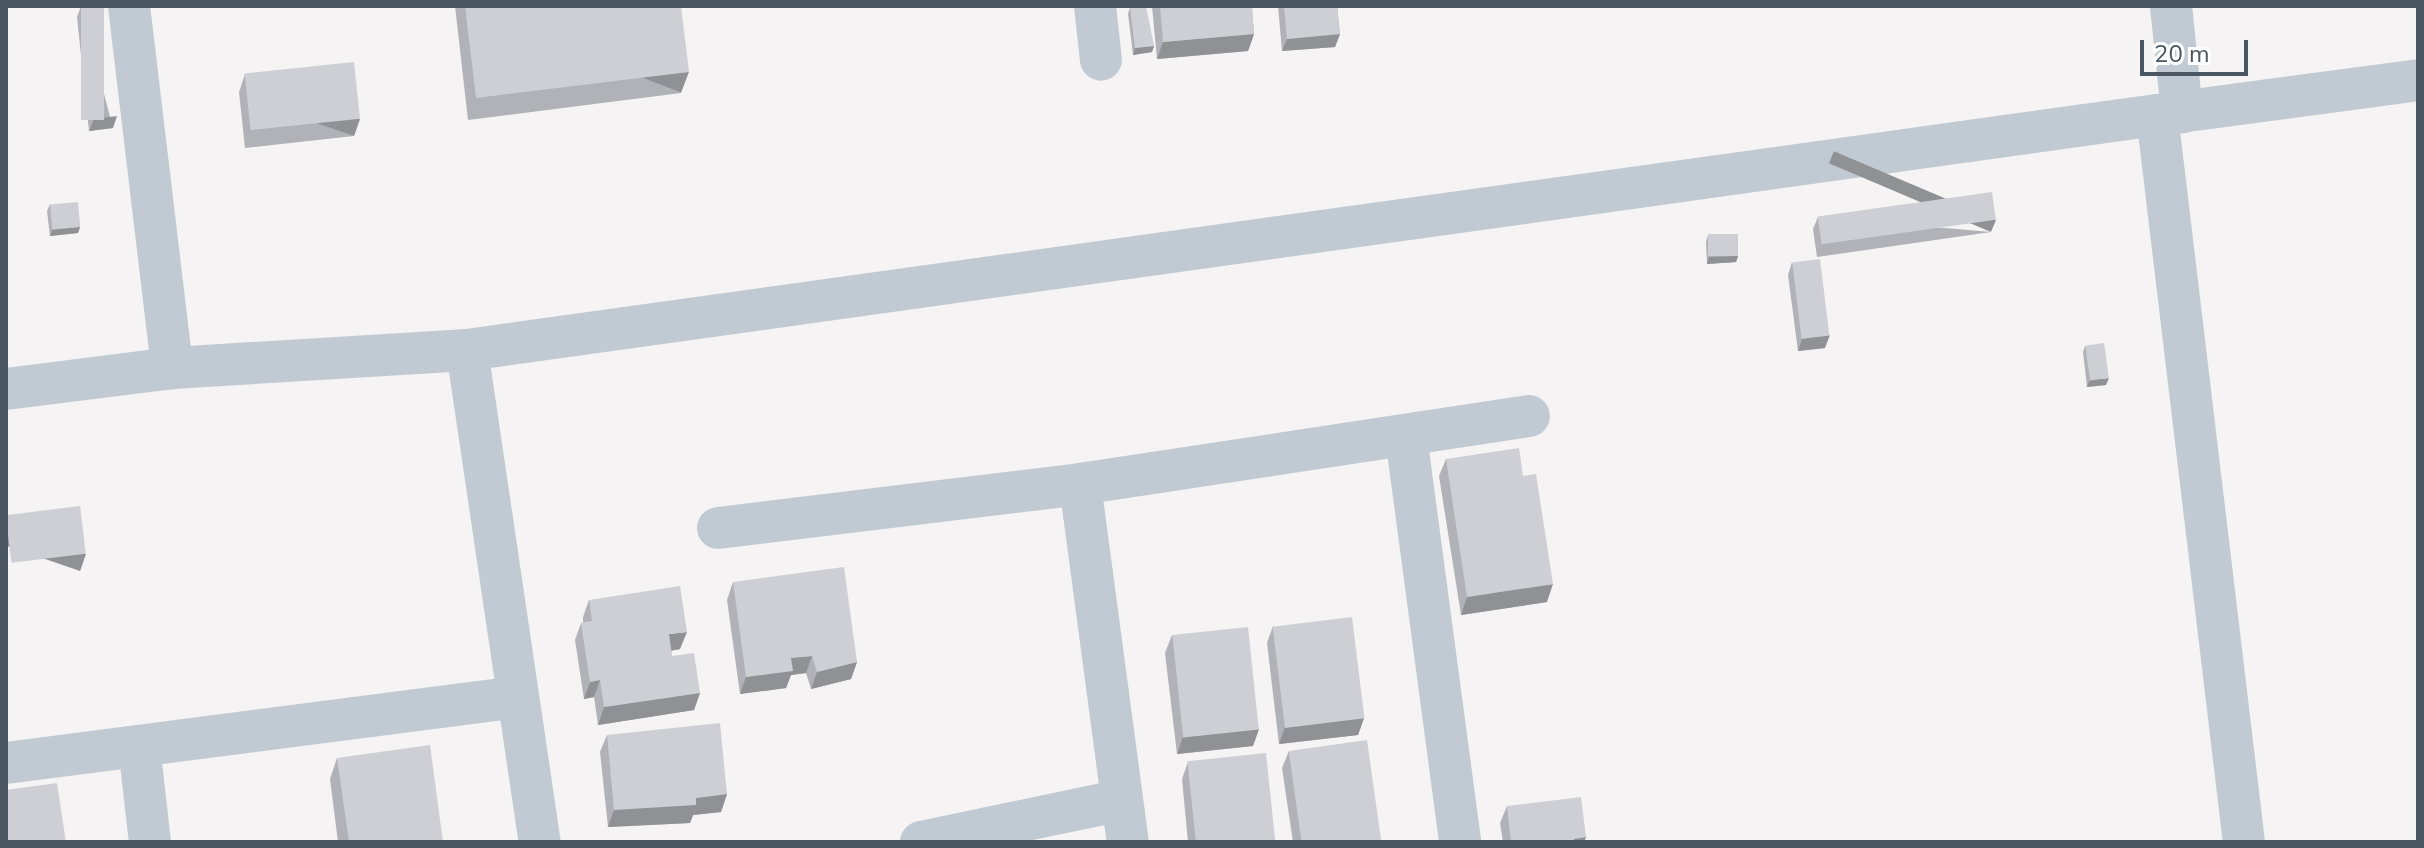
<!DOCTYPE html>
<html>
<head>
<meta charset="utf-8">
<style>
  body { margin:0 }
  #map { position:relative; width:2424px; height:848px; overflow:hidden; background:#f5f3f3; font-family:"Nunito Sans",sans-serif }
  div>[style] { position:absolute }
  .street>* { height:42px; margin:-21px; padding:0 21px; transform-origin:21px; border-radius:21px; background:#c1cad2 }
  .wall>* { inset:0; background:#b0b2b7 }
  .shaded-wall>* { inset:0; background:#909195; transform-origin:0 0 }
  .building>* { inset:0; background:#cdcfd5; transform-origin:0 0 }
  span { translate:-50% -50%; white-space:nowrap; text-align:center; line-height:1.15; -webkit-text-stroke:6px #fff; paint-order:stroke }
  .frame { position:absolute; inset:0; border:8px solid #4a5661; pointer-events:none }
  .scale { position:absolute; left:2140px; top:40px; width:108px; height:36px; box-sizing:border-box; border:4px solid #4a5661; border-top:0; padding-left:10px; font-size:24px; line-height:28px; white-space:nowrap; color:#4a5661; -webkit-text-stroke:6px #fff; paint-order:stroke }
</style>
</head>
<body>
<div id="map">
  <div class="street">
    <div style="left:129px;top:6px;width:365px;rotate:83.2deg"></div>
    <div style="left:1095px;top:6px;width:54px;rotate:83.7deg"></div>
    <div style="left:2171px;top:6px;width:107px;rotate:84.1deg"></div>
    <div style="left:2157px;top:115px;width:263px;rotate:-7.6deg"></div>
    <div style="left:467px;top:350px;width:497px;rotate:81.6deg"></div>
    <div style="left:6px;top:389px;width:167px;rotate:-7.2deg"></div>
    <div style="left:172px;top:368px;width:296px;rotate:-3.5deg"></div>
    <div style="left:467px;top:350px;width:1706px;rotate:-7.92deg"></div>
    <div style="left:2157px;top:115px;width:732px;rotate:83.18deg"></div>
    <div style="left:1406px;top:436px;width:410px;rotate:82.4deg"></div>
    <div style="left:1080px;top:484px;width:361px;rotate:82.4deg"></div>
    <div style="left:718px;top:528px;width:365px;rotate:-6.9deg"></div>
    <div style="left:1080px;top:484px;width:454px;rotate:-8.6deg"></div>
    <div style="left:139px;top:746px;width:97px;rotate:83.5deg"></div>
    <div style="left:6px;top:763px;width:516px;rotate:-7.35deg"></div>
    <div style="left:921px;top:842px;width:205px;rotate:-11.8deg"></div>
  </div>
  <div class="wall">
    <div style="clip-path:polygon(81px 6px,113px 128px,89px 131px,77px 17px)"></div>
    <div style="clip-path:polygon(455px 6px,681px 6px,681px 93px,468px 120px)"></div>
    <div style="clip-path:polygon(1152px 6px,1252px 6px,1254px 34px,1248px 51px,1157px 59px)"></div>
    <div style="clip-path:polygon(1278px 6px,1337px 6px,1340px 34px,1335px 47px,1282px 51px)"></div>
    <div style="clip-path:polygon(1130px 7px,1154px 46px,1152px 52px,1133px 55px,1128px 14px)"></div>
    <div style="clip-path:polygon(245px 74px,354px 136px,245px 148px,239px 92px)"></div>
    <div style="clip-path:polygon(50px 204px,80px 227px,78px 233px,50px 236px,47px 211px)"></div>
    <div style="clip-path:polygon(1818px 217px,1991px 232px,1817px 257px,1813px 229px)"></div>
    <div style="clip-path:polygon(1708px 235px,1738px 256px,1736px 262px,1707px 264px,1706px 242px)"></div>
    <div style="clip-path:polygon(1792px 262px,1825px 348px,1798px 351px,1788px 275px)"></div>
    <div style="clip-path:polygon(2085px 346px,2106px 385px,2087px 387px,2083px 352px)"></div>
    <div style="clip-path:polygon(1446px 459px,1523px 476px,1547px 602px,1461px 615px,1439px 476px)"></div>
    <div style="clip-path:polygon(733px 582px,857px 662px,851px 679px,811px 689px,806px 673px,791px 675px,786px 688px,740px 694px,727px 600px)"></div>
    <div style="clip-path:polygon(589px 600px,680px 649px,671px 651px,672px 656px,700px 693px,694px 710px,598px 725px,594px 697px,584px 699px,575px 640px,581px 623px,583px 623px,583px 617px)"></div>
    <div style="clip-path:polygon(1273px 626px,1364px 718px,1358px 735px,1279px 744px,1267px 643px)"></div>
    <div style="clip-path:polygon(1172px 635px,1259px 729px,1253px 746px,1177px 754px,1165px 653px)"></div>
    <div style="clip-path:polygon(607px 735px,727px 794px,721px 812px,693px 815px,690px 823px,608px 827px,600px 752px)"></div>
    <div style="clip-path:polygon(1289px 751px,1382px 842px,1293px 842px,1282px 768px)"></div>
    <div style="clip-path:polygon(337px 758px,443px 842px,338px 842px,330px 779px)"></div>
    <div style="clip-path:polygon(1188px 762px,1275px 842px,1188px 842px,1182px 779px)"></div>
    <div style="clip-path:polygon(1507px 806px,1586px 837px,1584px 842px,1503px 842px,1500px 823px)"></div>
  </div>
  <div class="shaded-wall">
    <div style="clip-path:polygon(1254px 34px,1248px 51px,1157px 59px,1163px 42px)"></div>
    <div style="clip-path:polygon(1340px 34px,1335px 47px,1282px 51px,1287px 39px)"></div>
    <div style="clip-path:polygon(1154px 46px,1152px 52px,1133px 55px,1135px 48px)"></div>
    <div style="left:689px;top:72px;width:22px;height:215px;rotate:111deg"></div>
    <div style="clip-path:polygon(117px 116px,113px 128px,89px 131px,94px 119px)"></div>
    <div style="left:360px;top:119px;width:18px;height:110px;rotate:109deg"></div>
    <div style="left:1996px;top:220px;width:13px;height:176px;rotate:113deg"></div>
    <div style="clip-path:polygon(80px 227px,78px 233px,50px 236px,52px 230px)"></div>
    <div style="clip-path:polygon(1738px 256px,1736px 262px,1707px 264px,1709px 257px)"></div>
    <div style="clip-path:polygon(1830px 335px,1825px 348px,1798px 351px,1802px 339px)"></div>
    <div style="clip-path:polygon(2109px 378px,2106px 385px,2087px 387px,2089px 381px)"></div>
    <div style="left:86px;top:554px;width:18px;height:81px;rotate:109deg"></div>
    <div style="clip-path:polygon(1553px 584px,1547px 602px,1461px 615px,1467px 597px)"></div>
    <div style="clip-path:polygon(687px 632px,680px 649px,663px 652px,669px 634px)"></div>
    <div style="clip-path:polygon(812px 656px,806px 673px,791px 675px,786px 688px,740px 694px,746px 677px,791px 658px)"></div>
    <div style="clip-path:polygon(857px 662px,851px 679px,811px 689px,817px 672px)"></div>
    <div style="clip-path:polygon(600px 680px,594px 697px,584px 699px,590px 682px)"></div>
    <div style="clip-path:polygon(700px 693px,694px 710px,598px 725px,604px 707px)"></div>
    <div style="clip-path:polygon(1364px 718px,1358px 735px,1279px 744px,1285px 727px)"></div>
    <div style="clip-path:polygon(1259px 729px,1253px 746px,1177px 754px,1183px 737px)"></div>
    <div style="clip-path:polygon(727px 794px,721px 812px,693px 815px,690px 823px,608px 827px,614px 810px,696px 798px)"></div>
    <div style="clip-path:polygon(1586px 837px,1584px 842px,1573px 842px,1574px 839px)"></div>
  </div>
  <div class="building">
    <div style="left:81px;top:6px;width:23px;height:114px"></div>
    <div style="clip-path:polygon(465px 6px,681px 6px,689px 72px,476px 98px)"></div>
    <div style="clip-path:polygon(1146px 6px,1154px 46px,1135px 48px,1130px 7px)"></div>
    <div style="clip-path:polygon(1160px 6px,1252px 6px,1254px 34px,1163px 42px)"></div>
    <div style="clip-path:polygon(1284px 6px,1337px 6px,1340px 34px,1287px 39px)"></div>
    <div style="left:354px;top:62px;width:57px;height:110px;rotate:84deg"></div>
    <div style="left:1992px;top:192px;width:28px;height:176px;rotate:82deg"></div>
    <div style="left:78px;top:202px;width:25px;height:28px;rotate:85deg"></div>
    <div style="left:1738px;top:234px;width:22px;height:30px;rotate:90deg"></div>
    <div style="left:1820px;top:259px;width:77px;height:28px;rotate:83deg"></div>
    <div style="left:2104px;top:343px;width:35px;height:19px;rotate:82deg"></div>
    <div style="clip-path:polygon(1519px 448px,1523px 476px,1536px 474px,1553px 584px,1467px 597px,1446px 459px)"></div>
    <div style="left:80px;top:506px;width:48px;height:75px;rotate:83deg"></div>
    <div style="clip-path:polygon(844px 567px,857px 662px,817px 672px,812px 656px,791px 658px,793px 671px,746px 677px,733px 582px)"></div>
    <div style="clip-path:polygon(680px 586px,687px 632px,669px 634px,672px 656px,694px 653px,700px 693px,604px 707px,600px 680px,590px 682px,581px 623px,592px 621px,589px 600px)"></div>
    <div style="left:1352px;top:617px;width:102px;height:80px;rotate:83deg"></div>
    <div style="left:1248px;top:627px;width:103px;height:76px;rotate:84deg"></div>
    <div style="clip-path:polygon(720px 723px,727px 794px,696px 798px,696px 805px,614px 810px,607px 735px)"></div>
    <div style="left:1367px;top:740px;width:103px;height:79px;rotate:82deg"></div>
    <div style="clip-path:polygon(430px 745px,443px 842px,349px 842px,337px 758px)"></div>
    <div style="left:1266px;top:753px;width:89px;height:79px;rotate:84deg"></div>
    <div style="clip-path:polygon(57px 783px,66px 842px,6px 842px,6px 790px)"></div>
    <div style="clip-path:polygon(1581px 797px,1586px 837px,1574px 839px,1574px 842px,1511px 842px,1507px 806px)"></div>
  </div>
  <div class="frame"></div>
  <div class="scale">20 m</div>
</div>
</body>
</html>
